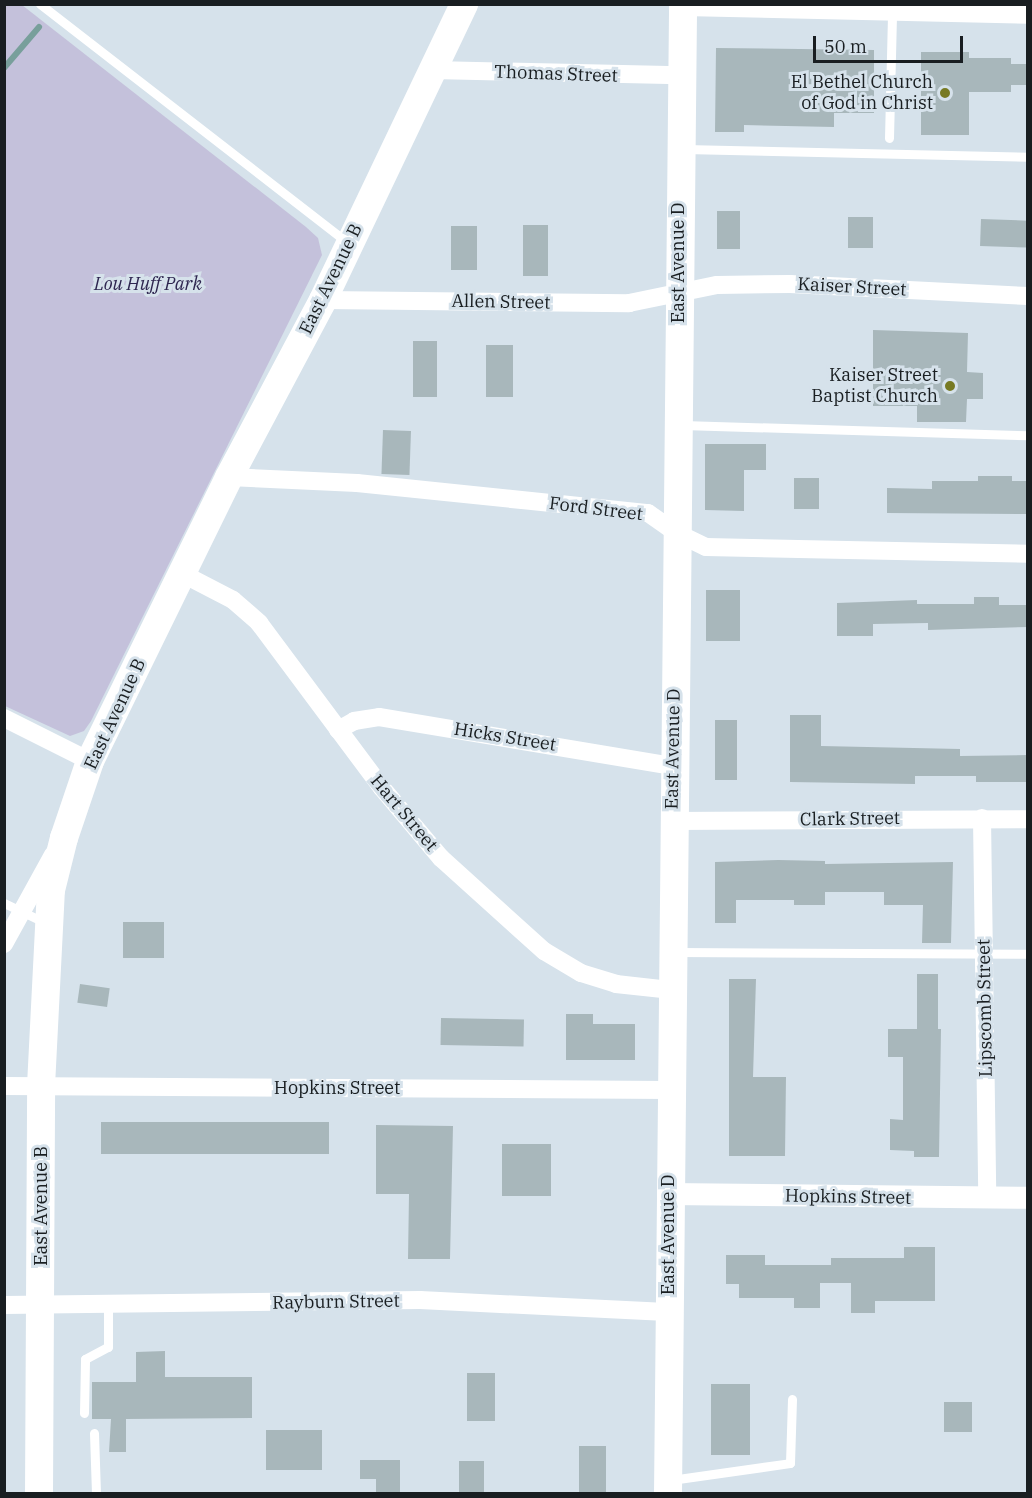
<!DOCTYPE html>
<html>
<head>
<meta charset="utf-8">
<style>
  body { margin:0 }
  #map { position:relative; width:1032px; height:1498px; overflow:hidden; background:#d6e2eb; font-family:"IBM Plex Serif",serif }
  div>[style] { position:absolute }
  .green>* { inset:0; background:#c4c1db }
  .stream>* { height:6px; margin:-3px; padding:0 3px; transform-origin:3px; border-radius:3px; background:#789f9b }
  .building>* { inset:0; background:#a8b7bb; transform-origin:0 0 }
  .service>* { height:9px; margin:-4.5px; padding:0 4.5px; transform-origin:4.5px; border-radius:4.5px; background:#fff }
  .minor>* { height:18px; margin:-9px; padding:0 9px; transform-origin:9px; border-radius:9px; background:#fff }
  .tertiary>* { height:22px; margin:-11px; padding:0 11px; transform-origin:11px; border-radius:11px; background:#fff }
  .primary>* { height:28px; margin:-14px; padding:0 14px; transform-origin:14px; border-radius:14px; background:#fff }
  .dots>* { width:16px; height:16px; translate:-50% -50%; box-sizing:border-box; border:3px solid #d6e2eb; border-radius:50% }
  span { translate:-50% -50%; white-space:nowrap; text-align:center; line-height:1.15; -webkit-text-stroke:6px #d6e2eb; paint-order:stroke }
  .street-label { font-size:18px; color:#191e21 }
  .poi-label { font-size:18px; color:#191e21 }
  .right { translate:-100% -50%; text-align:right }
  .park-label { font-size:18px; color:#2e2650; font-style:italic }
  .frame { position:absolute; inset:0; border:6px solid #191e21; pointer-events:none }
  .scale { position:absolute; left:813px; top:36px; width:150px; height:27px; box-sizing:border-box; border:3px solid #191e21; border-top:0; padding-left:8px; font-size:18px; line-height:21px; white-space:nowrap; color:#191e21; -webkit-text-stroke:4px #d6e2eb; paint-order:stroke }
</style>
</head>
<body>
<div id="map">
  <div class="green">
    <div style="clip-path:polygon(22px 5px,306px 227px,318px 238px,322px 255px,91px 721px,84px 731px,70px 736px,5px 706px,4px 5px)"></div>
  </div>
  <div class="stream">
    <div style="left:4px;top:68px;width:54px;rotate:-49.5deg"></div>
  </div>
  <div class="building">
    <div style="clip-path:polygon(716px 48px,874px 50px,874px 113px,834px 113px,834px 127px,744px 125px,744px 132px,715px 132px)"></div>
    <div style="clip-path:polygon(921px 52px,969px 52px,969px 58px,1011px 58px,1011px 64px,1028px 64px,1028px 85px,1011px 85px,1011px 92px,969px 92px,969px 135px,921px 135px)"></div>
    <div style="left:717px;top:211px;width:23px;height:38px"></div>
    <div style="left:848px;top:217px;width:25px;height:31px"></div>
    <div style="left:981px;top:219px;width:47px;height:27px;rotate:2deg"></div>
    <div style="left:523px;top:225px;width:25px;height:51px"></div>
    <div style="left:451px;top:226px;width:26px;height:44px"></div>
    <div style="clip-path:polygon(873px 330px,968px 333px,967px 372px,983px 373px,983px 399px,967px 399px,966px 422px,917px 422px,917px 406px,873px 406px)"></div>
    <div style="left:413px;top:341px;width:24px;height:56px"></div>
    <div style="left:486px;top:345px;width:27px;height:52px"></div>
    <div style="left:383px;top:430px;width:28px;height:44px;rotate:2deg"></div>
    <div style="clip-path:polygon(705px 444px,766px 444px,766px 470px,744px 470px,744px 511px,705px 510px)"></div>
    <div style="clip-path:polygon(978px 476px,1012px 476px,1012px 481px,1028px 481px,1028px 514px,887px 513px,887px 488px,932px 489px,932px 481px,978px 481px)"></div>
    <div style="left:794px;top:478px;width:25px;height:31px"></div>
    <div style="left:706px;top:590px;width:34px;height:51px"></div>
    <div style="clip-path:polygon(974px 597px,999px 597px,999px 605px,1028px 605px,1028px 627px,928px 630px,928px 623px,873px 624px,873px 636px,837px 636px,837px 603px,917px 600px,917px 604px,974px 604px)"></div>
    <div style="clip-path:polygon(790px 715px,821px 715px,821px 746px,960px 749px,960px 756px,1028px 755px,1028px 782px,976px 782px,976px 776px,915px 776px,915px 784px,790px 782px)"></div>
    <div style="left:715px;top:720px;width:22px;height:60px"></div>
    <div style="clip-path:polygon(778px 860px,825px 861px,825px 864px,953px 862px,951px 943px,922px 943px,923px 905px,884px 905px,884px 892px,825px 892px,825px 905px,794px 905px,794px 900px,736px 900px,736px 923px,715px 923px,715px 862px)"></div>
    <div style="left:123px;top:922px;width:41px;height:36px"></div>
    <div style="clip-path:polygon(917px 974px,938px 974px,938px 1029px,941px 1029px,939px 1157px,914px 1157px,914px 1151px,890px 1150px,890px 1119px,903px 1120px,903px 1057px,888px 1057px,888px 1029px,917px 1029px)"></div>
    <div style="clip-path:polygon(729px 979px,756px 979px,753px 1077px,786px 1077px,785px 1156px,729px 1156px)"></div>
    <div style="left:80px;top:984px;width:30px;height:19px;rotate:8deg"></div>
    <div style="clip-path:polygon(566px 1014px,593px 1014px,593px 1024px,635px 1024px,635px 1060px,566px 1060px)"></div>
    <div style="left:441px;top:1018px;width:83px;height:27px;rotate:1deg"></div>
    <div style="left:101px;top:1122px;width:228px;height:32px"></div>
    <div style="clip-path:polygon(376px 1125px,453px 1126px,450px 1259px,408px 1259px,409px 1194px,376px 1194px)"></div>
    <div style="left:502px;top:1144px;width:49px;height:52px"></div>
    <div style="clip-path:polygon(904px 1247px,935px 1247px,935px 1301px,875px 1301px,875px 1313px,851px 1313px,851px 1283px,820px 1283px,820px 1308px,794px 1308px,794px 1298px,739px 1298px,739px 1284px,726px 1284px,726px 1255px,765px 1255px,765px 1265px,831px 1265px,831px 1258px,904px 1258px)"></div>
    <div style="clip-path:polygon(165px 1351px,165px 1377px,252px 1377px,252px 1418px,126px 1419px,126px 1452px,109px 1452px,111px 1419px,92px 1419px,92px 1382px,136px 1382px,136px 1352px)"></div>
    <div style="left:467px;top:1373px;width:28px;height:48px"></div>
    <div style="left:711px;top:1384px;width:39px;height:71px"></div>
    <div style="left:944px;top:1402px;width:28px;height:30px"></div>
    <div style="left:266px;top:1430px;width:56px;height:40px"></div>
    <div style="left:579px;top:1446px;width:27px;height:48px"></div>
    <div style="clip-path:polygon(360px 1460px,400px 1460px,400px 1492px,376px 1492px,376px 1479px,360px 1479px)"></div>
    <div style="left:459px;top:1461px;width:25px;height:32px"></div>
  </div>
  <div class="service">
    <div style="left:40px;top:4px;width:387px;rotate:37.8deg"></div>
    <div style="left:889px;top:138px;width:125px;rotate:-88.6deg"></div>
    <div style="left:684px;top:149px;width:344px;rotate:1.3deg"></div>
    <div style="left:682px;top:425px;width:346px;rotate:1.7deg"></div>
    <div style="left:4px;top:903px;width:47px;rotate:25.5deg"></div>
    <div style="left:676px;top:952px;width:352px;rotate:0.3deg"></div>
    <div style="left:84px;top:1413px;width:54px;rotate:-88.9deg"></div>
    <div style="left:85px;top:1359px;width:26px;rotate:-28deg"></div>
    <div style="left:108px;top:1347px;width:43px;rotate:-90deg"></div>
    <div style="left:94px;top:1433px;width:61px;rotate:88.1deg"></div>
    <div style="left:671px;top:1480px;width:120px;rotate:-8.1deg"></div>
    <div style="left:790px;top:1463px;width:64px;rotate:-88.2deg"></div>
  </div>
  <div class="minor">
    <div style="left:683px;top:7px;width:345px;rotate:1.3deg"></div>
    <div style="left:432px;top:70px;width:248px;rotate:1.2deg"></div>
    <div style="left:323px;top:300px;width:306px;rotate:0.6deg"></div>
    <div style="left:629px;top:303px;width:90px;rotate:-11.6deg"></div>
    <div style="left:717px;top:285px;width:73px;rotate:-0.8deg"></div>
    <div style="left:790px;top:284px;width:238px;rotate:2.9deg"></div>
    <div style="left:229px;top:477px;width:128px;rotate:2.7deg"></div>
    <div style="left:357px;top:483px;width:293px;rotate:5.9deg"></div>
    <div style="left:648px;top:513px;width:33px;rotate:35deg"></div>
    <div style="left:675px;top:532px;width:34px;rotate:26deg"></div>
    <div style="left:706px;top:547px;width:322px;rotate:1.2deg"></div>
    <div style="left:183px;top:574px;width:56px;rotate:27.5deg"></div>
    <div style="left:233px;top:600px;width:35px;rotate:41deg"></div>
    <div style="left:259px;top:623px;width:206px;rotate:53.3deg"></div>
    <div style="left:382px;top:788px;width:92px;rotate:49.9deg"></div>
    <div style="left:441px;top:858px;width:139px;rotate:42.1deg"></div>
    <div style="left:544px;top:951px;width:43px;rotate:30.7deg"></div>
    <div style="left:581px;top:973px;width:37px;rotate:17deg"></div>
    <div style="left:616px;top:984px;width:54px;rotate:6.3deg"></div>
    <div style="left:4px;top:718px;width:96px;rotate:26.6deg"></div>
    <div style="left:338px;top:730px;width:18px;rotate:-29deg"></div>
    <div style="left:354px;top:721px;width:25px;rotate:-9deg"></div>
    <div style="left:379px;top:717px;width:298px;rotate:9.5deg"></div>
    <div style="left:982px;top:818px;width:381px;rotate:89.2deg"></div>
    <div style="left:672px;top:821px;width:356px;rotate:-0.3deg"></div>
    <div style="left:4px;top:944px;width:102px;rotate:-61.2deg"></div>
    <div style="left:4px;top:1086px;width:665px;rotate:0.34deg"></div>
    <div style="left:4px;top:1305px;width:416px;rotate:-0.7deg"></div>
    <div style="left:420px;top:1300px;width:247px;rotate:2.8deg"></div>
  </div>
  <div class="tertiary">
    <div style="left:668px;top:1194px;width:360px;rotate:0.6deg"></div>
  </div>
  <div class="primary">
    <div style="left:39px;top:1494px;width:408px;rotate:-89.7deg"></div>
    <div style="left:41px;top:1086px;width:196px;rotate:-87.1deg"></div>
    <div style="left:51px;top:890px;width:54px;rotate:-76deg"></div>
    <div style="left:64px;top:838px;width:81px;rotate:-71.3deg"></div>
    <div style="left:90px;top:761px;width:316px;rotate:-63.9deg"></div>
    <div style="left:229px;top:477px;width:200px;rotate:-62deg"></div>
    <div style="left:323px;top:300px;width:328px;rotate:-64.5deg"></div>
    <div style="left:668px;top:1494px;width:1490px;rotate:-89.42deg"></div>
  </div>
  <div class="dots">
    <div style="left:945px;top:93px;background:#777a23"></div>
    <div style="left:950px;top:386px;background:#777a23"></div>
  </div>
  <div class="street-label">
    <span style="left:556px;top:74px;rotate:2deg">Thomas Street</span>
    <span style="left:678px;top:263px;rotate:-90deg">East Avenue D</span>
    <span style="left:331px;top:279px;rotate:-64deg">East Avenue B</span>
    <span style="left:852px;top:287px;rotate:3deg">Kaiser Street</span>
    <span style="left:501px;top:302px;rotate:1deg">Allen Street</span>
    <span style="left:596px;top:509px;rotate:7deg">Ford Street</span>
    <span style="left:115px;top:714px;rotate:-65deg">East Avenue B</span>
    <span style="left:505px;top:737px;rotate:9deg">Hicks Street</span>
    <span style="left:673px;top:749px;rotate:-89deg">East Avenue D</span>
    <span style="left:404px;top:813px;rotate:50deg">Hart Street</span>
    <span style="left:850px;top:819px;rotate:-1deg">Clark Street</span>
    <span style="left:985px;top:1008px;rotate:-91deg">Lipscomb Street</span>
    <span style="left:337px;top:1088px">Hopkins Street</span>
    <span style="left:848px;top:1197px;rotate:1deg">Hopkins Street</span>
    <span style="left:41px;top:1206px;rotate:-90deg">East Avenue B</span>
    <span style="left:668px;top:1235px;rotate:-90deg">East Avenue D</span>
    <span style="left:336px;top:1302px;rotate:-1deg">Rayburn Street</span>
  </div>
  <div class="poi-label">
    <span class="right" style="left:933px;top:93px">El Bethel Church<br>of God in Christ</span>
    <span class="right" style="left:938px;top:386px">Kaiser Street<br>Baptist Church</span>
  </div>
  <div class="park-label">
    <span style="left:148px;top:284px">Lou Huff Park</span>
  </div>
  <div class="frame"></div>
  <div class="scale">50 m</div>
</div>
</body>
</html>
